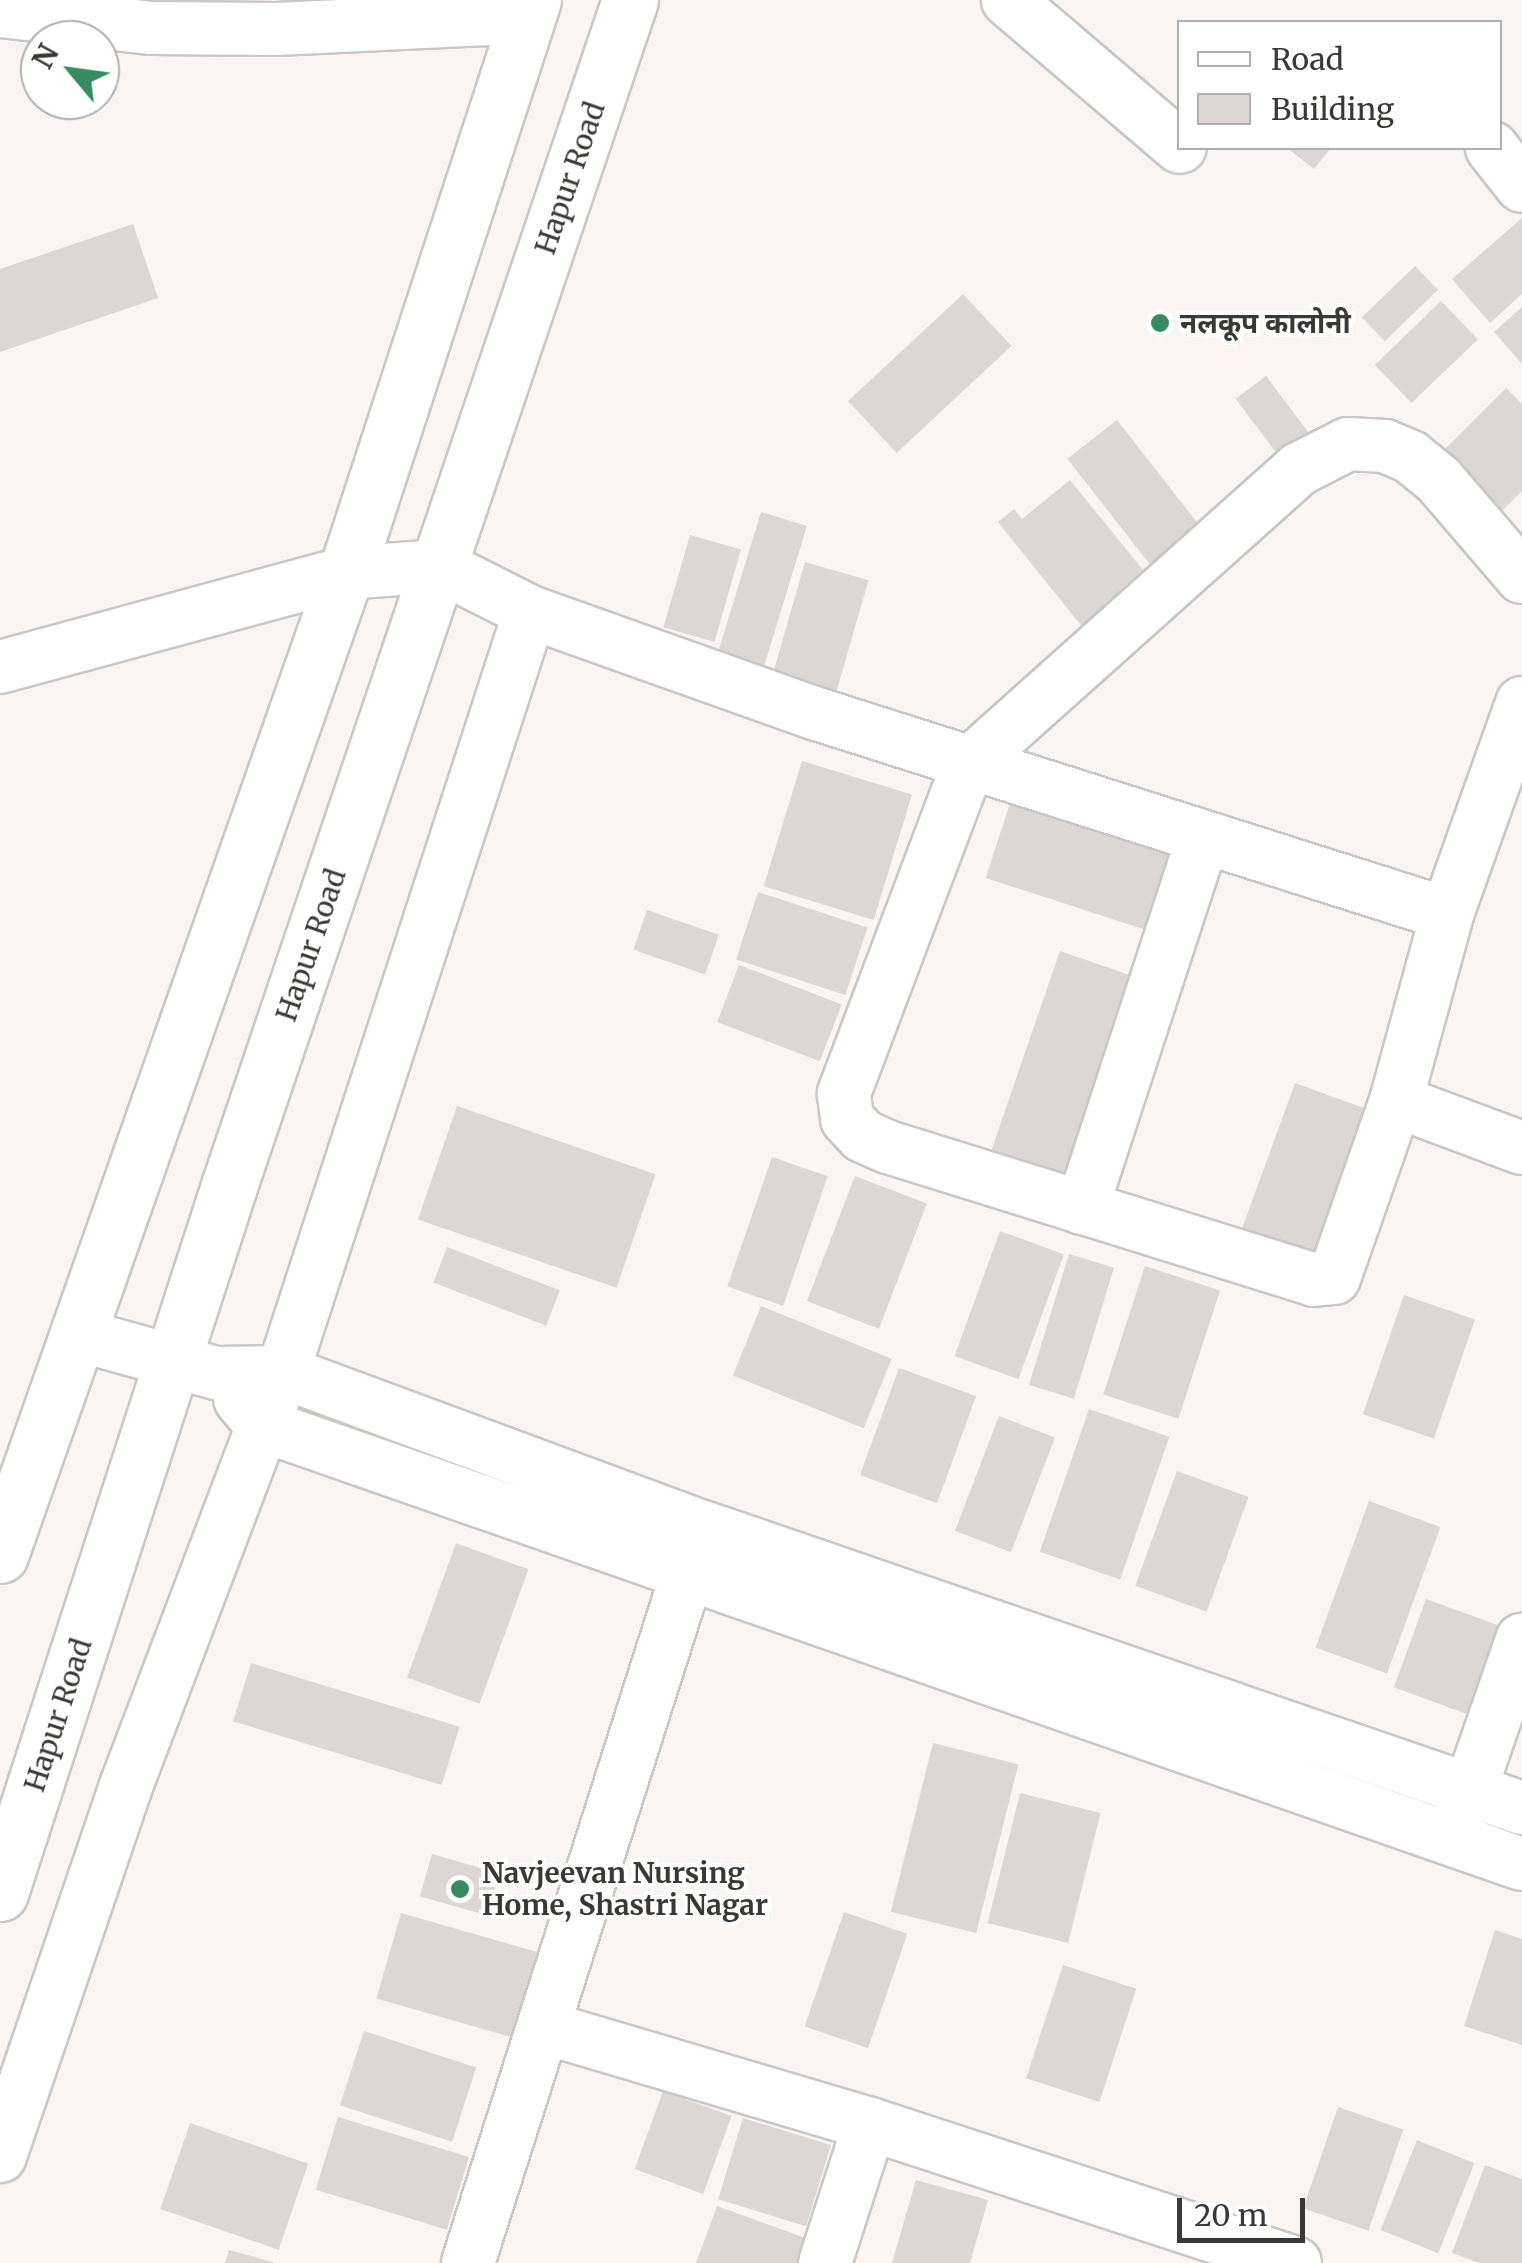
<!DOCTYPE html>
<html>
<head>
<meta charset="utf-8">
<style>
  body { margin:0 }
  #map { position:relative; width:1522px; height:2263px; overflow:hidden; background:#faf5f2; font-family:Merriweather,"Noto Sans Devanagari",serif }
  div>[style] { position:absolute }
  .building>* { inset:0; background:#dcd7d4; transform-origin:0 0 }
  .roads { filter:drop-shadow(2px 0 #cbc6c3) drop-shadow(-2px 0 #cbc6c3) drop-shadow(0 2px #cbc6c3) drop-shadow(0 -2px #cbc6c3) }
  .minor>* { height:52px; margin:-26px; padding:0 26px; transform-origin:26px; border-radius:26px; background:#fff }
  .major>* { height:55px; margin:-27.5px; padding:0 27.5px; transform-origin:27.5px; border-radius:27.5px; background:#fff }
  .dots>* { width:28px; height:28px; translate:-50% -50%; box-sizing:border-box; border:5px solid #fff; border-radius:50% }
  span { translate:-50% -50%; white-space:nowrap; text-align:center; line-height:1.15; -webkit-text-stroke:8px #fff; paint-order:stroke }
  .street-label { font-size:28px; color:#3a3836 }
  .poi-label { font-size:28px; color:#3a3836; font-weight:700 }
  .left { translate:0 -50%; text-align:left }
  .legend { position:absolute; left:1177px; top:20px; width:325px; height:130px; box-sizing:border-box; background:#fff; border:2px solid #b0afaf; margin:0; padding:12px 18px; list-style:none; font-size:30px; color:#3a3836 }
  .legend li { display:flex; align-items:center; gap:20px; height:50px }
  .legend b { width:50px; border:2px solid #b0afaf }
  .north { position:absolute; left:20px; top:20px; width:100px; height:100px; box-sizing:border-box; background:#fff; border:2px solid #b0afaf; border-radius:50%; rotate:299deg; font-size:28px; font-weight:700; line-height:40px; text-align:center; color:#3a3836 }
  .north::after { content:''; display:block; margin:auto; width:35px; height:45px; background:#378c5f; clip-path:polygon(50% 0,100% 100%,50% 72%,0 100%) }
  .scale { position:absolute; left:1177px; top:2198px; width:128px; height:45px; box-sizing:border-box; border:5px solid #3a3836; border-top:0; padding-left:12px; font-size:30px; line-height:35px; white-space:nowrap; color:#3a3836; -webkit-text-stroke:8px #fff; paint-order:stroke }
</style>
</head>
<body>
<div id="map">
  <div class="building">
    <div style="clip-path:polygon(1287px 148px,1331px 148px,1314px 169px)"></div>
    <div style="clip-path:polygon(1522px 218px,1522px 294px,1490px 323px,1452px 279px)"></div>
    <div style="clip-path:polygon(133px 224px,158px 298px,0 352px,0 269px)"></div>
    <div style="left:1415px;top:266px;width:33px;height:74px;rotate:46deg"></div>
    <div style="left:963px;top:294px;width:71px;height:157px;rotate:47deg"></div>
    <div style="left:1441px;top:301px;width:53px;height:92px;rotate:46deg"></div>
    <div style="clip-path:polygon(1522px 307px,1522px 364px,1494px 332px)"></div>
    <div style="left:1266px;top:376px;width:76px;height:38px;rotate:53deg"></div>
    <div style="clip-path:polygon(1506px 388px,1522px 404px,1522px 491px,1502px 511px,1444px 450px)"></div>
    <div style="left:1117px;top:420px;width:145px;height:63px;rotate:52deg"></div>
    <div style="clip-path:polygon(1070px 480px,1152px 581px,1088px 634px,998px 522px,1014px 509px,1022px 519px)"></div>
    <div style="left:761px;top:512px;width:48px;height:146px;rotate:17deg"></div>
    <div style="left:690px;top:535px;width:53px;height:96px;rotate:16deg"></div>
    <div style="left:805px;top:562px;width:66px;height:116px;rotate:16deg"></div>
    <div style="left:802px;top:761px;width:115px;height:131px;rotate:17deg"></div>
    <div style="left:1011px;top:800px;width:188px;height:82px;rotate:18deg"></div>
    <div style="left:758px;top:892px;width:115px;height:71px;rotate:18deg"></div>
    <div style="left:647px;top:910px;width:76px;height:42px;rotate:19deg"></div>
    <div style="left:1060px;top:951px;width:93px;height:216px;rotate:19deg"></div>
    <div style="left:739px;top:965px;width:110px;height:61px;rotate:21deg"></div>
    <div style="left:1295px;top:1083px;width:95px;height:161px;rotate:20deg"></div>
    <div style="left:457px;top:1106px;width:210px;height:120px;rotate:19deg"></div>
    <div style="left:772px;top:1157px;width:59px;height:137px;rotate:19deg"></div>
    <div style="left:855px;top:1176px;width:77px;height:134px;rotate:21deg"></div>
    <div style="left:1000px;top:1231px;width:68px;height:133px;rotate:20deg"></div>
    <div style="left:447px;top:1247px;width:121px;height:38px;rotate:21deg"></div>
    <div style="left:1069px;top:1254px;width:47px;height:137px;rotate:17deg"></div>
    <div style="left:1145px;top:1266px;width:79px;height:135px;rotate:18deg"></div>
    <div style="left:1404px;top:1295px;width:75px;height:126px;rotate:19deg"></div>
    <div style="left:761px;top:1306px;width:141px;height:75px;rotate:22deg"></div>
    <div style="left:899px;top:1368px;width:82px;height:114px;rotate:20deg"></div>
    <div style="left:1089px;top:1409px;width:85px;height:151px;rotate:19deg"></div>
    <div style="left:999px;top:1416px;width:60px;height:123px;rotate:21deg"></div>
    <div style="left:1177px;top:1471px;width:76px;height:122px;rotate:20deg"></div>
    <div style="left:1369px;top:1501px;width:76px;height:156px;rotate:20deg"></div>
    <div style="left:456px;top:1543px;width:77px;height:143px;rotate:20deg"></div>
    <div style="left:1426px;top:1599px;width:99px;height:94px;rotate:20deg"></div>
    <div style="left:251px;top:1663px;width:218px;height:61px;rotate:17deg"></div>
    <div style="left:933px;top:1743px;width:88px;height:174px;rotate:14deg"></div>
    <div style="left:1020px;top:1793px;width:83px;height:134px;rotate:14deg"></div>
    <div style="left:432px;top:1854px;width:70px;height:44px;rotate:16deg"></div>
    <div style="left:844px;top:1912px;width:67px;height:121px;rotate:19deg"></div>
    <div style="left:401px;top:1913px;width:145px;height:89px;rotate:16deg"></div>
    <div style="clip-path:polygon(1495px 1930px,1522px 1939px,1522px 2045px,1464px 2026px)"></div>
    <div style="left:1063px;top:1965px;width:77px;height:119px;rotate:18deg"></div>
    <div style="left:364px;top:2031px;width:118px;height:78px;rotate:18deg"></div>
    <div style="left:663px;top:2091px;width:73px;height:83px;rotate:20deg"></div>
    <div style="left:1338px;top:2107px;width:69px;height:107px;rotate:19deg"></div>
    <div style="left:338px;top:2117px;width:137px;height:76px;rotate:17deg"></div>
    <div style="left:743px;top:2118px;width:92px;height:85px;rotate:17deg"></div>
    <div style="left:190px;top:2123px;width:125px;height:91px;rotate:19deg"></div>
    <div style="left:1417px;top:2140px;width:62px;height:97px;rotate:22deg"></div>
    <div style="clip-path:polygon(1485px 2165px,1522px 2179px,1522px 2263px,1479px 2263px,1452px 2253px)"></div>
    <div style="clip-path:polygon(916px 2180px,988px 2200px,970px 2263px,892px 2263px)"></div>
    <div style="clip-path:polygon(717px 2206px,808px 2239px,799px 2263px,696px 2263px)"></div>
    <div style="clip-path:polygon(229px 2250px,273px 2262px,273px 2263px,225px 2263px)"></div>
  </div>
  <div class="roads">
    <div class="minor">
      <div style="left:1008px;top:0;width:226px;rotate:40.5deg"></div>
      <div style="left:0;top:11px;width:153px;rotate:6.4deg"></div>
      <div style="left:152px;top:28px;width:125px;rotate:0.5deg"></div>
      <div style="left:277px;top:29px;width:250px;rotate:-2.7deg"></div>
      <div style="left:1492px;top:148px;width:48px;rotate:51.7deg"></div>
      <div style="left:1522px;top:577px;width:128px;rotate:-130.6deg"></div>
      <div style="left:1439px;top:480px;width:36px;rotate:-141deg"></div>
      <div style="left:1411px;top:457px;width:28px;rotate:-157deg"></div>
      <div style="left:1385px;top:446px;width:37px;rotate:-177deg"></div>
      <div style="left:1348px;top:444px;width:55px;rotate:153deg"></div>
      <div style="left:1299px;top:469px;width:444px;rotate:138.2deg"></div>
      <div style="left:968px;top:765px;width:352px;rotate:110.7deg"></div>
      <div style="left:844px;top:1094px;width:25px;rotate:83deg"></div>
      <div style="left:847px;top:1119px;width:23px;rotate:47deg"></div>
      <div style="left:863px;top:1136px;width:27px;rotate:24deg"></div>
      <div style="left:888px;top:1147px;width:446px;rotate:17.3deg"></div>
      <div style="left:1314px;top:1280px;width:20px;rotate:-6deg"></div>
      <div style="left:1334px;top:1278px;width:188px;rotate:-70.7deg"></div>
      <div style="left:1396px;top:1101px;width:194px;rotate:-74.7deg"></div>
      <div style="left:1447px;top:914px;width:224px;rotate:-70.4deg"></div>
      <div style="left:0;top:667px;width:358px;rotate:-15.2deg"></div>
      <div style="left:345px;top:573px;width:94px;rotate:-4.3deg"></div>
      <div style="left:439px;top:566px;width:102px;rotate:26.8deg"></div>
      <div style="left:530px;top:612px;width:305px;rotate:19.6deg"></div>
      <div style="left:817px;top:714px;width:661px;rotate:17.61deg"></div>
      <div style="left:1396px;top:1101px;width:134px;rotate:20.5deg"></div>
      <div style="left:1082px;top:1208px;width:389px;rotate:-71.9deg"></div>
      <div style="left:79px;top:1335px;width:142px;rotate:15.5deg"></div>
      <div style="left:216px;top:1373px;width:67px;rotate:-0.9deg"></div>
      <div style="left:283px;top:1372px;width:448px;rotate:20.3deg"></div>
      <div style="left:703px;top:1527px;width:866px;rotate:18.94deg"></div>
      <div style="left:240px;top:1399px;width:34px;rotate:50deg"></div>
      <div style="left:262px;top:1425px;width:1334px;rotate:19.21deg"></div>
      <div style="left:1459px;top:1822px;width:193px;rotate:-70.9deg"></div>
      <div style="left:546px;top:2028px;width:338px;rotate:16.5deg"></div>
      <div style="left:870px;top:2124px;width:447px;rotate:18.1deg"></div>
      <div style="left:0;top:2156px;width:391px;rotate:-71.2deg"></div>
      <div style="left:126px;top:1786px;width:443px;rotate:-69.2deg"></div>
      <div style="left:283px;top:1372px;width:799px;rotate:-72deg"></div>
      <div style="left:468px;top:2263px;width:759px;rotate:-72.35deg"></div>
      <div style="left:825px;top:2263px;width:146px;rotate:-72.1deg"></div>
    </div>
    <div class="major">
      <div style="left:0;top:1555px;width:1060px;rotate:-70.61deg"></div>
      <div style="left:352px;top:555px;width:584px;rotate:-71.94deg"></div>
      <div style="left:0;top:1893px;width:743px;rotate:-72.05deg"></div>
      <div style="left:229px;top:1186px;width:1252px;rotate:-71.32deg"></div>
    </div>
  </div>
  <div class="dots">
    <div style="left:1160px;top:323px;background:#378c5f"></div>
    <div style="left:460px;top:1889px;background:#378c5f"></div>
  </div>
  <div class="street-label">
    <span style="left:570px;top:178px;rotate:-71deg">Hapur Road</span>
    <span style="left:311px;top:945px;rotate:-71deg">Hapur Road</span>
    <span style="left:58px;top:1715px;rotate:-72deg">Hapur Road</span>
  </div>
  <div class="poi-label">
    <span class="left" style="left:1180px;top:323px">नलकूप कालोनी</span>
    <span class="left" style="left:482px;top:1889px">Navjeevan Nursing<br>Home, Shastri Nagar</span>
  </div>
  <ul class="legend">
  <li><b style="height:12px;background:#fff"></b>Road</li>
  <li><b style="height:28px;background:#dcd7d4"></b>Building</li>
  </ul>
  <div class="north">N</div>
  <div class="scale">20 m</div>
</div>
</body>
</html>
